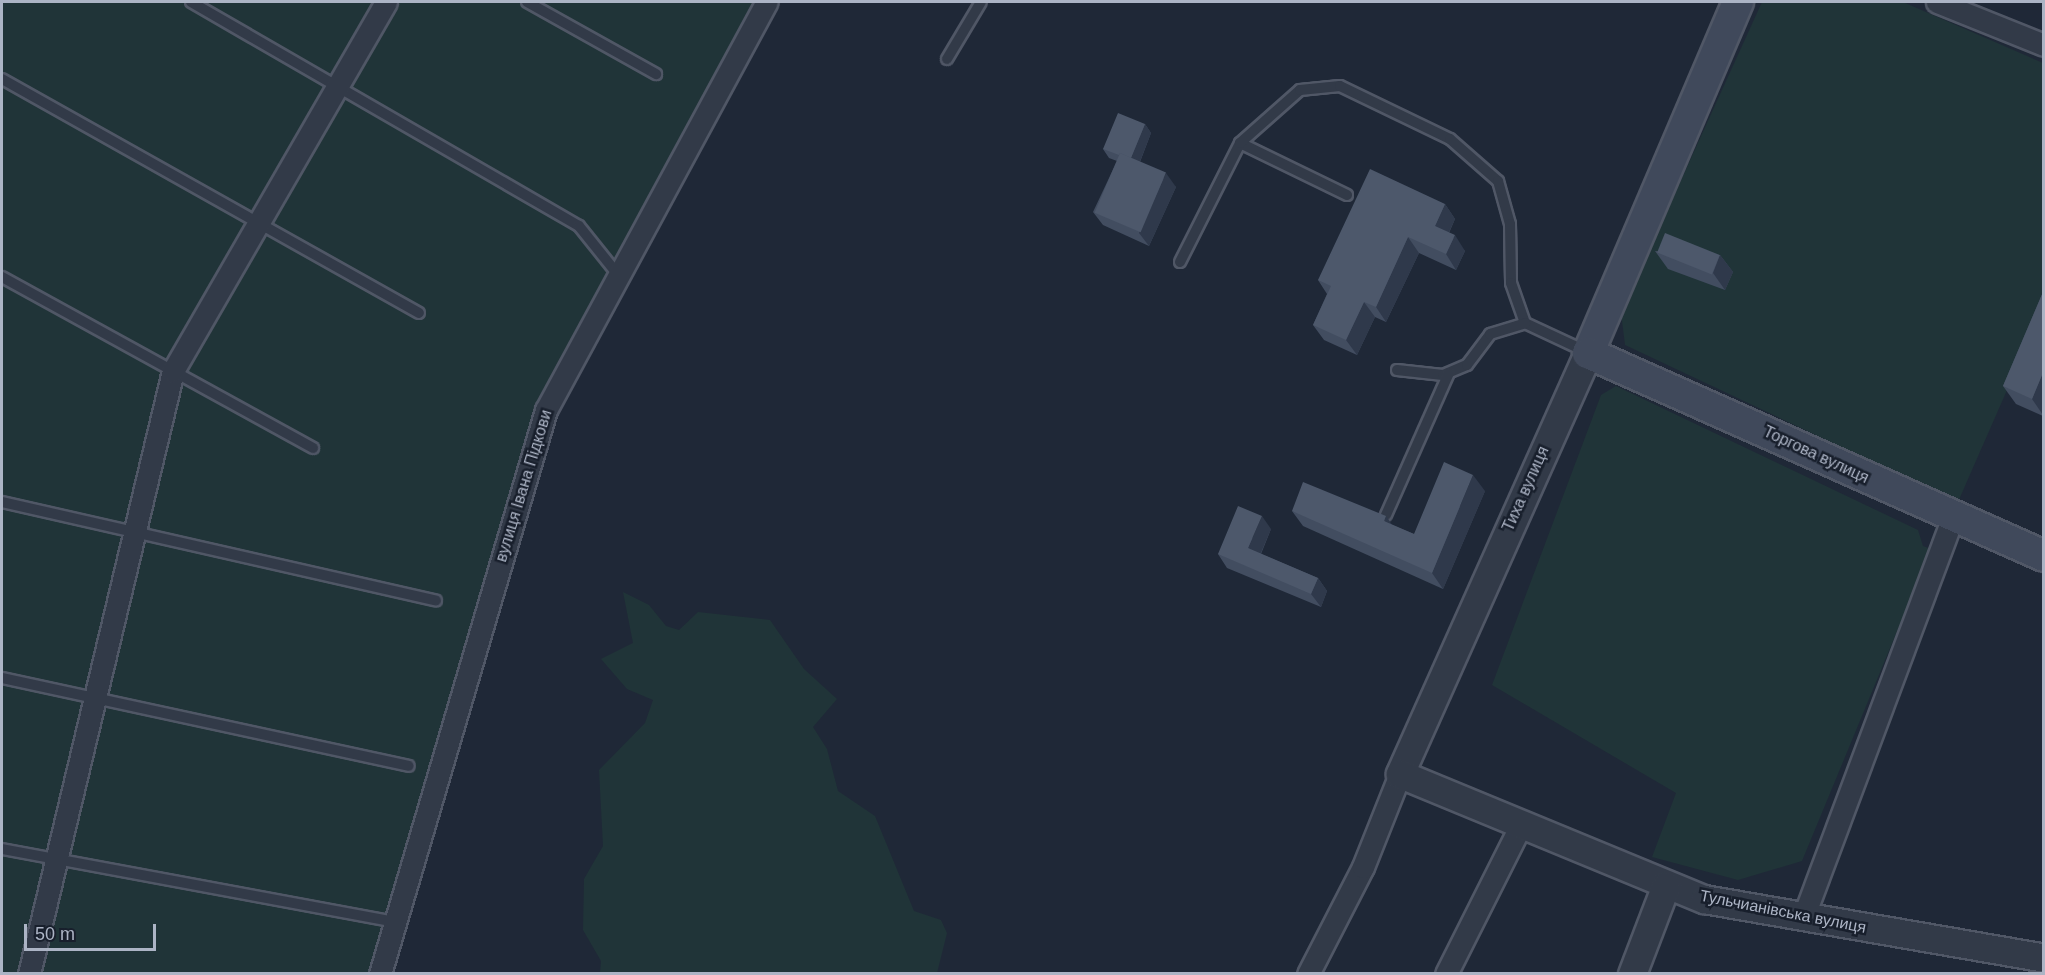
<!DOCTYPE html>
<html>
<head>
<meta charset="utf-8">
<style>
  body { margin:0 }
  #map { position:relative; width:2045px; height:975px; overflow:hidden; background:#1f2837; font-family:Helvetica,sans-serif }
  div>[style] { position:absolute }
  .green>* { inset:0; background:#203438 }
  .roads { filter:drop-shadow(2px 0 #505766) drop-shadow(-2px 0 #505766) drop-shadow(0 2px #505766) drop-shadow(0 -2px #505766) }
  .service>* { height:10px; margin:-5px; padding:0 5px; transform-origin:5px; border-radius:5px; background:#323a48 }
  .minor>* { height:21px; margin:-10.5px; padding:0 10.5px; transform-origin:10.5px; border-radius:10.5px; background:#323a48 }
  .tertiary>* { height:27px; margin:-13.5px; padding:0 13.5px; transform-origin:13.5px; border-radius:13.5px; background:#323a48 }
  .secondary>* { height:30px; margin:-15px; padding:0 15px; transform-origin:15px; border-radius:15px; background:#40495b }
  .wall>* { inset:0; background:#424d60 }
  .shaded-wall>* { inset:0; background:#2f394b }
  .building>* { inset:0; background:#4d586b; transform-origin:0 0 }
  span { translate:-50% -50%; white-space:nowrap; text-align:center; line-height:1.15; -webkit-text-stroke:5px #181f2c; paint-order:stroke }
  .street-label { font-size:16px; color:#acb4c5 }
  .frame { position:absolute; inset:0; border:3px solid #acb4c5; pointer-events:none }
  .scale { position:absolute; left:24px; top:924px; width:132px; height:27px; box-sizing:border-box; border:3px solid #acb4c5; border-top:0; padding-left:8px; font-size:18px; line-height:21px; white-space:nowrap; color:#acb4c5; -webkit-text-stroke:4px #181f2c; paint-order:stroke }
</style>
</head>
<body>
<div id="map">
  <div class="green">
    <div style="clip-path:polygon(2px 2px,758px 2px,538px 403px,371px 973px,2px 974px)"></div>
    <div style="clip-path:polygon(1762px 2px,1903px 2px,2043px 63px,2043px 308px,1958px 502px,1625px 345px,1621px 312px)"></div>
    <div style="clip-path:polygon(1616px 386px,1918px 530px,1923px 546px,1931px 549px,1802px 861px,1738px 880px,1652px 857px,1676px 793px,1492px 685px,1601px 395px)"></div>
    <div style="clip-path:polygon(623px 592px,649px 605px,666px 626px,679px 630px,698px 612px,770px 620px,804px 669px,837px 699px,813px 727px,827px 749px,838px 791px,875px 816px,914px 911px,941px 920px,947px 933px,937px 973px,600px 973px,601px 961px,583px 930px,584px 879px,603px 846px,599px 770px,645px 723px,653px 700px,627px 689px,601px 659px,633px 643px)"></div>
  </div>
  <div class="roads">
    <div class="service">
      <div style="left:191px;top:2px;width:448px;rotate:30deg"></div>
      <div style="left:579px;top:226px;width:64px;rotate:51.3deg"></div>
      <div style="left:527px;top:2px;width:148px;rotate:29.2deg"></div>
      <div style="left:947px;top:59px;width:66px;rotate:-59.2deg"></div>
      <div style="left:2px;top:79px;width:478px;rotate:29.3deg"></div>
      <div style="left:1240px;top:143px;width:119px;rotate:25.9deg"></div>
      <div style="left:1180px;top:262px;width:133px;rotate:-63.2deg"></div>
      <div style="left:1240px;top:143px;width:80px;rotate:-41.5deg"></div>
      <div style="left:1300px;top:90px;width:40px;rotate:-5.7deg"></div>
      <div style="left:1340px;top:86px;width:122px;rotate:25.7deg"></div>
      <div style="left:1450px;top:139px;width:64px;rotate:41.2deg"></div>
      <div style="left:1498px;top:181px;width:45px;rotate:74.4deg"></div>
      <div style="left:1510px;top:224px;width:59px;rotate:89deg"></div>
      <div style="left:1511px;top:283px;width:42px;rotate:70.7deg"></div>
      <div style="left:1525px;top:323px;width:66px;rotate:25deg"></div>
      <div style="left:2px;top:277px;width:355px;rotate:28.8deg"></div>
      <div style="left:1397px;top:370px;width:46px;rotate:6.2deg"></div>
      <div style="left:1443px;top:375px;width:26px;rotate:-23deg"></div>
      <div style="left:1467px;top:365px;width:39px;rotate:-53deg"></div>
      <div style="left:1490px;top:334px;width:37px;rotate:-17deg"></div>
      <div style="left:2px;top:502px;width:445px;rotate:12.8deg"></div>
      <div style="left:1386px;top:515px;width:155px;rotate:-66.1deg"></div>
      <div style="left:2px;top:678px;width:416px;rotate:12.2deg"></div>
      <div style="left:2px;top:849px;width:400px;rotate:10.5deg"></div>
    </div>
    <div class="minor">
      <div style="left:1937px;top:2px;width:115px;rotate:21.9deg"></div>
      <div style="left:1803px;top:918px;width:425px;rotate:-69.5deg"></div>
      <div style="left:29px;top:974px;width:620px;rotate:-76.57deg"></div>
      <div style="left:173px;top:371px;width:426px;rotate:-60deg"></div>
      <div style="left:380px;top:974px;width:588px;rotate:-73.6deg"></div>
      <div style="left:546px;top:410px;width:464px;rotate:-61.6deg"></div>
      <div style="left:1308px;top:974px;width:120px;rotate:-62.8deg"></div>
      <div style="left:1363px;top:867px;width:100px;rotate:-68.3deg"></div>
      <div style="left:1446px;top:974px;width:167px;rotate:-63.3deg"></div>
    </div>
    <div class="tertiary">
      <div style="left:1588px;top:353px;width:461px;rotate:114.1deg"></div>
      <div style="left:1400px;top:774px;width:329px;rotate:22.4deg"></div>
      <div style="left:1704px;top:899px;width:345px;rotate:9.8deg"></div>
      <div style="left:1632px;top:974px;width:95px;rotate:-69.1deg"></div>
    </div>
    <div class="secondary">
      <div style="left:1738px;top:2px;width:382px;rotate:113.1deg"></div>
      <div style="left:1588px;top:353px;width:499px;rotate:24deg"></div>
    </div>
  </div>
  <div class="wall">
    <div style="clip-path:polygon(1145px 124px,1151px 133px,1140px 162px,1176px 187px,1149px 246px,1103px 225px,1093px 212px,1117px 161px,1109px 158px,1103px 149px)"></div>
    <div style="clip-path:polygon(1445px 204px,1455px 219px,1449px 233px,1465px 251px,1456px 270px,1419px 253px,1386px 322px,1375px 317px,1357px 355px,1324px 340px,1313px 325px,1327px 294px,1318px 280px)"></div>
    <div style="clip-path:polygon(1655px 251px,1720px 255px,1733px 272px,1725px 290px,1668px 269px)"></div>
    <div style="clip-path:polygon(2043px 292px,2043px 416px,2016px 404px,2003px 386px)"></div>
    <div style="clip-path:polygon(1485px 491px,1443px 589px,1303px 526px,1292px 511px,1392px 525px,1414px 534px)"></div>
    <div style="clip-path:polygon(1271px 529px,1261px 554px,1318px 578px,1327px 591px,1321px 607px,1227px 568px,1218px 554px)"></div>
  </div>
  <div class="shaded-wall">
    <div style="clip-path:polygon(1145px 124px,1151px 133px,1137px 169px,1130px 160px)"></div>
    <div style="clip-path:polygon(1166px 173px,1176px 187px,1149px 246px,1139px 233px)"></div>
    <div style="clip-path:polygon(1445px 204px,1455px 219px,1445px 241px,1435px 226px)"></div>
    <div style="clip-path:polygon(1455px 235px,1465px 251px,1456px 270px,1446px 254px)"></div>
    <div style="clip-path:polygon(1408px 237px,1419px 253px,1386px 322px,1376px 307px)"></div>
    <div style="clip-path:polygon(1720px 255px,1733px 272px,1725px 290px,1713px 273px)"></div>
    <div style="clip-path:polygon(1364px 302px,1375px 317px,1357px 355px,1346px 340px)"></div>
    <div style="clip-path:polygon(2042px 375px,2043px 377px,2043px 415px,2032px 399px)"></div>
    <div style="clip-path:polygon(1473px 475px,1485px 491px,1443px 589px,1432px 573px)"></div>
    <div style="clip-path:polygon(1262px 516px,1271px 529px,1257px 562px,1248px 548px)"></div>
    <div style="clip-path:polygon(1386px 516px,1397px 532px,1384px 521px)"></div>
    <div style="clip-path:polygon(1318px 578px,1327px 591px,1321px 607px,1311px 594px)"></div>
  </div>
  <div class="building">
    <div style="clip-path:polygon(1118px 113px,1145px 124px,1131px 158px,1120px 153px,1119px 155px,1103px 149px)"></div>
    <div style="left:1120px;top:153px;width:50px;height:65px;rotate:23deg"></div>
    <div style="clip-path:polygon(1370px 169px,1445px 204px,1435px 226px,1455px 235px,1446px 254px,1408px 237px,1376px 307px,1364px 302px,1346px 340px,1313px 325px,1331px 286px,1318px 280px)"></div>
    <div style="left:1665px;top:233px;width:59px;height:21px;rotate:22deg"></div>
    <div style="clip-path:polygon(2043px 292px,2043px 375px,2042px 375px,2032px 399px,2003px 386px)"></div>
    <div style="clip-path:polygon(1444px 462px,1473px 475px,1432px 573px,1292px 511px,1303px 482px,1386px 516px,1384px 521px,1414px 534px)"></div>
    <div style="clip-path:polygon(1238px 506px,1262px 516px,1248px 548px,1318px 578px,1311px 594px,1218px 554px)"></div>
  </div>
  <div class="street-label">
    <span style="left:1816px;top:455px;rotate:25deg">Торгова вулиця</span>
    <span style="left:524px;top:486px;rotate:-73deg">вулиця Івана Підкови</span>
    <span style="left:1526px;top:489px;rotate:-66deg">Тиха вулиця</span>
    <span style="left:1783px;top:912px;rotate:11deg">Тульчианівська вулиця</span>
  </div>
  <div class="frame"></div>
  <div class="scale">50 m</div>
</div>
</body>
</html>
